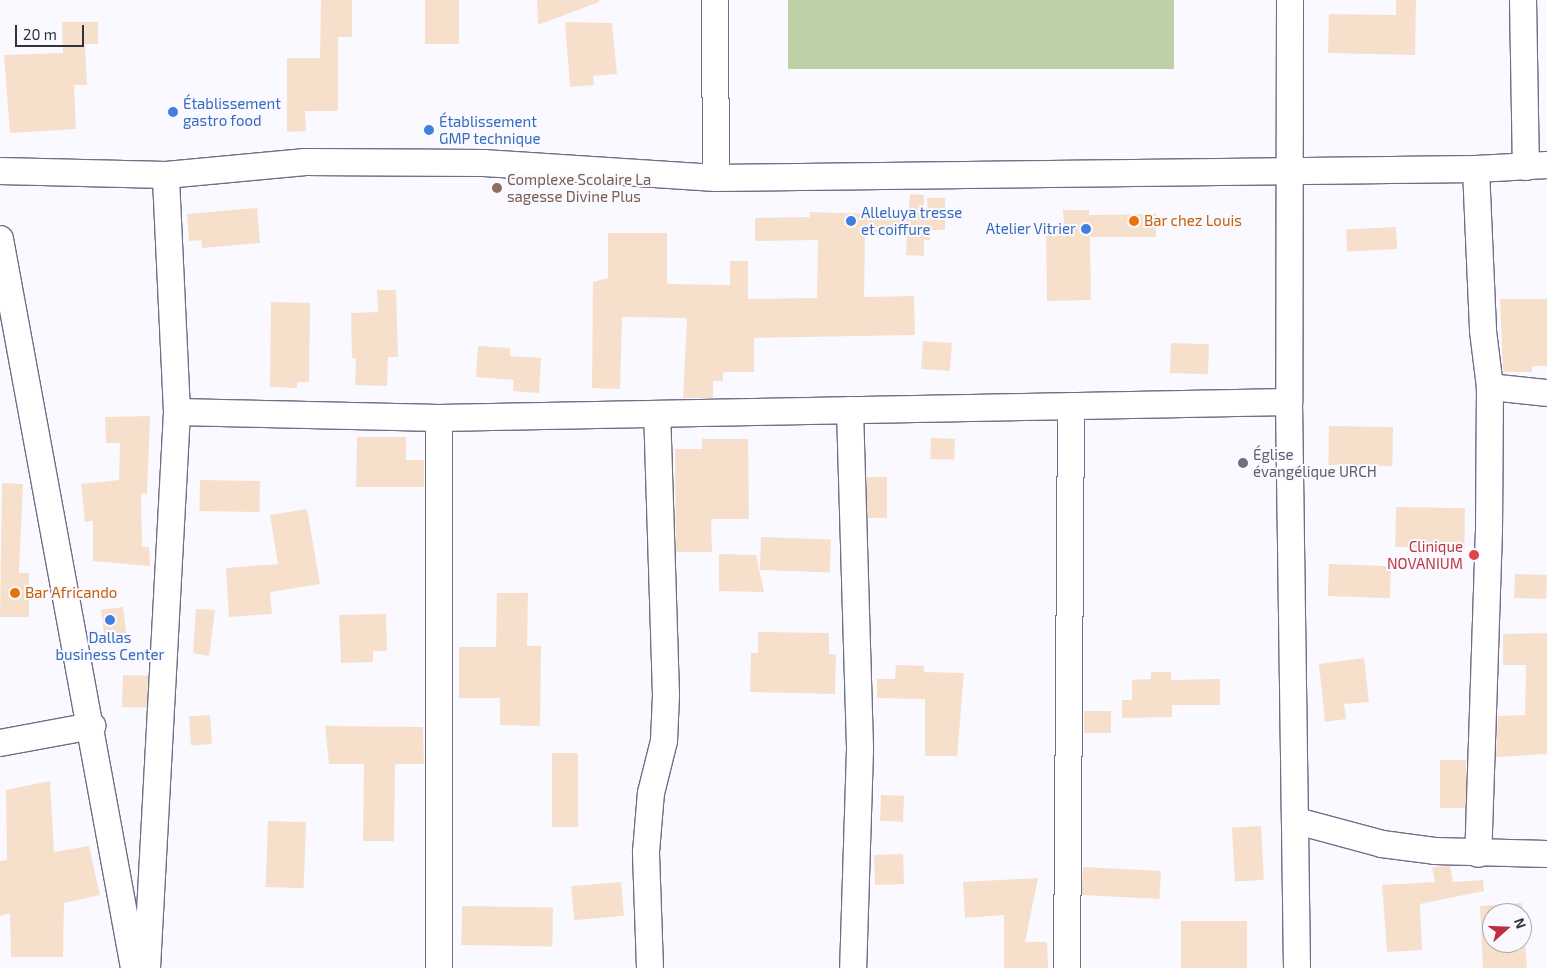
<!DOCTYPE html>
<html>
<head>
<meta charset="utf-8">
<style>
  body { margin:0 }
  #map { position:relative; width:1547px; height:968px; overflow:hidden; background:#faf9ff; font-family:"Exo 2",sans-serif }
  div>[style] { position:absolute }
  .green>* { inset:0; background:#bed0a5; transform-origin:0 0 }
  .building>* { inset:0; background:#f7e0cb; transform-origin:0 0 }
  .roads { filter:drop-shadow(1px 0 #736d86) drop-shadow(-1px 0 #736d86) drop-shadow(0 1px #736d86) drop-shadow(0 -1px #736d86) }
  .street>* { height:26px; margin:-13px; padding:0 13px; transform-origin:13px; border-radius:13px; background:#fff }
  .dots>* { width:14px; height:14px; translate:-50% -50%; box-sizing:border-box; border:2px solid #faf9ff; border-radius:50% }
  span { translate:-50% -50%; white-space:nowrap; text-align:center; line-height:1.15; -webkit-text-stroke:4px #faf9ff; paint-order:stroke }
  .shop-label { font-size:15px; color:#366cbe }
  .left { translate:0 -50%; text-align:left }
  .right { translate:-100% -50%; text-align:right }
  .education-label { font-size:15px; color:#785e54 }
  .food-label { font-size:15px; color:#c56008 }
  .worship-label { font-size:15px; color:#5b616d }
  .health-label { font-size:15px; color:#be3a42 }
  .north { position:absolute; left:1482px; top:903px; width:50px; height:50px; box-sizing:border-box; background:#faf9ff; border:1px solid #aba9b1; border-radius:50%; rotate:70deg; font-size:14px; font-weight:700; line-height:20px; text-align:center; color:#34323d }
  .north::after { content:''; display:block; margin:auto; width:18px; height:22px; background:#be2e41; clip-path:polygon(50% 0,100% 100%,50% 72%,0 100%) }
  .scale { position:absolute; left:15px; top:25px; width:69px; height:22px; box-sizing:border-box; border:2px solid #34323d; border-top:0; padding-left:6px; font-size:15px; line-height:18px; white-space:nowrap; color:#34323d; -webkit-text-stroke:4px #faf9ff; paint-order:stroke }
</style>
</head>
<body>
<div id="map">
  <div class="green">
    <div style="left:788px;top:0;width:386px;height:69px"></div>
  </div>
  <div class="building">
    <div style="clip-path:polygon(321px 0,352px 0,352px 37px,338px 37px,338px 111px,305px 111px,306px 131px,287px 132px,287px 58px,320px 58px)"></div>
    <div style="left:425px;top:0;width:34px;height:44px"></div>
    <div style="clip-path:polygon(537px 0,599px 0,599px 2px,538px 25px)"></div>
    <div style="clip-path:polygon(1396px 0,1416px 0,1415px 55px,1328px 53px,1329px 14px,1396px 15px)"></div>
    <div style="clip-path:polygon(62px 22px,98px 22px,98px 44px,85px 44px,87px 85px,74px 85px,76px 129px,10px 133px,4px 55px,63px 53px)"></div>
    <div style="clip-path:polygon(565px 22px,612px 23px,617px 74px,593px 76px,594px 85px,570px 87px)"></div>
    <div style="clip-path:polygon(910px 194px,924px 195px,924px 215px,928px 215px,927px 198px,945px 198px,945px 230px,930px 230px,930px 240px,924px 240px,924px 256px,906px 255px,907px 234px,865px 233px,864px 297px,914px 296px,915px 335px,754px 338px,754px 372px,723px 372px,723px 381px,713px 381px,713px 398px,683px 398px,687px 318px,622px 317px,620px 389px,592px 388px,593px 282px,608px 278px,608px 233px,667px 233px,667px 284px,730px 285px,730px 261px,748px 261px,748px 299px,817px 298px,818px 240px,755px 241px,755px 218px,810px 217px,810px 212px,908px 215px)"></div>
    <div style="clip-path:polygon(257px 208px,260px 243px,202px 248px,201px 240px,189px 241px,187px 214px)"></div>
    <div style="clip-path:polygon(1063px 210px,1089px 210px,1089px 215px,1156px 214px,1156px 237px,1090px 237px,1091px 300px,1047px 301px,1046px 227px,1064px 226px)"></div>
    <div style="left:1396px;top:227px;width:22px;height:50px;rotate:87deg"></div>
    <div style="clip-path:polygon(377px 290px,396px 290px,398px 357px,388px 357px,387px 386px,355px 385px,356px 358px,352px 358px,351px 313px,378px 312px)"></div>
    <div style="clip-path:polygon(1500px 299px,1547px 299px,1547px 366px,1532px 366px,1532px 372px,1503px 372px)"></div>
    <div style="clip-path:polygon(271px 302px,310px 303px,309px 382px,297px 382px,297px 388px,270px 387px)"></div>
    <div style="left:923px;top:341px;width:29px;height:28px;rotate:4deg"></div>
    <div style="left:1171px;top:343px;width:38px;height:30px;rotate:2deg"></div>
    <div style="clip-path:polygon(478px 346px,510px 348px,510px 356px,541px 358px,539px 393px,513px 391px,514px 380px,476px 377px)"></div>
    <div style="clip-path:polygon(150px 416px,147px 494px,141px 493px,142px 547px,149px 547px,150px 566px,93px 561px,93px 521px,85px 522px,81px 484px,119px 480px,120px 443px,106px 443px,105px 417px)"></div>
    <div style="left:1329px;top:426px;width:64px;height:39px;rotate:1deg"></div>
    <div style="clip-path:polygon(357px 437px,406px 437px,406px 460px,424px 460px,424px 487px,356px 487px)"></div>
    <div style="left:931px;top:438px;width:24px;height:21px;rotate:2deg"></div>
    <div style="clip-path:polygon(702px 439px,748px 439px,749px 519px,711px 519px,712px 552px,676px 552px,675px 449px,702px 449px)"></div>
    <div style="left:867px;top:477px;width:20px;height:41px"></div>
    <div style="left:200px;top:480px;width:60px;height:31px;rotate:1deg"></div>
    <div style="clip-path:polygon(2px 483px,23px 484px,19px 573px,29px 573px,29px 617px,0 617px)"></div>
    <div style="left:1396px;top:507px;width:69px;height:40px;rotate:1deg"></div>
    <div style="clip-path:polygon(307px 509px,320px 584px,270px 592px,272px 614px,229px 617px,226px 568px,278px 564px,270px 515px)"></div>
    <div style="left:761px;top:537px;width:70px;height:33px;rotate:2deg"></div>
    <div style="clip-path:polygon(719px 554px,756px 555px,764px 592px,719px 591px)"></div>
    <div style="left:1329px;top:564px;width:62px;height:32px;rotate:2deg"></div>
    <div style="left:1515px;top:574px;width:32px;height:24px;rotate:2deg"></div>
    <div style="clip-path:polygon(497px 593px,528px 593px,527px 646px,541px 646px,540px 726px,500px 725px,500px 698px,459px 698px,459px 647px,496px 647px)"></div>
    <div style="left:123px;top:607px;width:26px;height:22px;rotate:83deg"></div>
    <div style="clip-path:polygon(196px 609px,215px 610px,209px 656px,193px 653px)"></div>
    <div style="clip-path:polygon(386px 614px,387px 651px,373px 651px,373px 662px,341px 663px,339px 615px)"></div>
    <div style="clip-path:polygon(758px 632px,829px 633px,829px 654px,836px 655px,835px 694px,750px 692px,751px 653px,758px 653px)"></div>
    <div style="clip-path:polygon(1547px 633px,1547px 754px,1496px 757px,1498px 716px,1525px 715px,1526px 665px,1503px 665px,1503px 634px)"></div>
    <div style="clip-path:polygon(1364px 658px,1369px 702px,1344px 704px,1346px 719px,1325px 722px,1319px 664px)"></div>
    <div style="clip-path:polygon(896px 665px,924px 666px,924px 672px,964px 673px,957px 756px,925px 756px,925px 699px,877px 698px,877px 679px,895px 679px)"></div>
    <div style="clip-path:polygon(1151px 672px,1171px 672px,1171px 680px,1220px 679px,1220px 705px,1172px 705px,1172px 717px,1122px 718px,1122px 700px,1132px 700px,1132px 680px,1151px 679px)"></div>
    <div style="left:123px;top:675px;width:25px;height:32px;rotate:2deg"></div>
    <div style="left:1084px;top:711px;width:27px;height:22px"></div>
    <div style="left:210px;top:715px;width:29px;height:21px;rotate:86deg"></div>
    <div style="clip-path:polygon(325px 726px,423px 727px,424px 764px,395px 764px,394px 841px,363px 841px,364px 764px,329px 764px)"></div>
    <div style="left:552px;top:753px;width:26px;height:74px"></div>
    <div style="left:1440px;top:760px;width:26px;height:48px"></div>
    <div style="clip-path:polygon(50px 781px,54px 852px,89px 846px,100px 895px,64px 903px,63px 957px,11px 957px,10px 913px,0 916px,0 861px,7px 860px,6px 790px)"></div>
    <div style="left:881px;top:795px;width:23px;height:26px;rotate:2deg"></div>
    <div style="left:268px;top:821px;width:38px;height:66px;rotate:2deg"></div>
    <div style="left:1261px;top:826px;width:54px;height:29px;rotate:87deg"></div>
    <div style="left:903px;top:854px;width:30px;height:29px;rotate:88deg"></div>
    <div style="clip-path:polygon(1450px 866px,1453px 882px,1483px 880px,1484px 891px,1420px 904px,1422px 950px,1387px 952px,1382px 885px,1435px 882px,1432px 867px)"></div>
    <div style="left:1083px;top:867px;width:78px;height:28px;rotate:3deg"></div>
    <div style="clip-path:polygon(1038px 878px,1025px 942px,1047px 942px,1048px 968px,1004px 968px,1004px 915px,965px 918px,963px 882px)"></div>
    <div style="left:621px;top:882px;width:34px;height:50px;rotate:85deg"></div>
    <div style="clip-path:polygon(evenodd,1522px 903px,1527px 968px,1483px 968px,1480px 906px,1522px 903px,1492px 913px,1522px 913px,1522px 943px,1492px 943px,1492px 913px)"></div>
    <div style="left:462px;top:906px;width:91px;height:39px;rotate:1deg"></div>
    <div style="left:1181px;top:921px;width:66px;height:47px"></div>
  </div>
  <div class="roads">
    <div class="street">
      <div style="left:715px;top:0;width:178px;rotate:89.7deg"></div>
      <div style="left:1290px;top:0;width:402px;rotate:90.1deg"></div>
      <div style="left:1289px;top:402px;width:566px;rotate:89.19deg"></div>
      <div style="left:1523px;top:0;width:167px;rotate:89deg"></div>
      <div style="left:1476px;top:169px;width:162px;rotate:87.5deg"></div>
      <div style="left:1483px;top:331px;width:56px;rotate:82.9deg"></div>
      <div style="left:1490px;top:387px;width:143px;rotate:90.4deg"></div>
      <div style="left:1489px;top:530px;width:324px;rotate:91.9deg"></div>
      <div style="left:0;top:171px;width:166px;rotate:1.4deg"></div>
      <div style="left:166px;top:175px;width:140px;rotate:-5.3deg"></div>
      <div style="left:305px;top:162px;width:179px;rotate:0.3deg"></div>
      <div style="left:484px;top:163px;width:232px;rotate:3.7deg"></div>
      <div style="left:716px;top:178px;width:760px;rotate:-0.68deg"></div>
      <div style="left:1476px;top:169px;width:71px;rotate:-3.2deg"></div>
      <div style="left:0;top:239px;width:741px;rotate:79.58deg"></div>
      <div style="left:1490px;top:387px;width:57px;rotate:6deg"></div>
      <div style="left:850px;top:410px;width:340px;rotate:88.3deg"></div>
      <div style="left:860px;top:750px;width:218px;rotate:91.8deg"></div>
      <div style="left:177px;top:412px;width:262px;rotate:1.3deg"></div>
      <div style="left:439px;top:418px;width:850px;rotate:-1.08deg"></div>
      <div style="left:439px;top:418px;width:550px;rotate:90deg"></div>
      <div style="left:0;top:743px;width:94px;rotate:-10.5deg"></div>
      <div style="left:1297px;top:821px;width:88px;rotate:15.1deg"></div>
      <div style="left:1382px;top:844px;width:53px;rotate:7.5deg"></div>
      <div style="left:1435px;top:851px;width:112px;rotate:1.5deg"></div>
      <div style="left:147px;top:968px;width:557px;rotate:-86.91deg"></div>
      <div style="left:177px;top:412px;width:237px;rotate:-92.7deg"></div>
      <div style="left:650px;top:968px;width:116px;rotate:-92deg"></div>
      <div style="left:646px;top:852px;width:59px;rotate:-85.2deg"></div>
      <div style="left:651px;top:793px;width:54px;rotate:-76deg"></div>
      <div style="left:664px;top:741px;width:46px;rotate:-87.5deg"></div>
      <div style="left:666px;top:695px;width:280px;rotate:-91.8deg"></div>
      <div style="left:1067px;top:968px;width:562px;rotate:-89.59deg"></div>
    </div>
  </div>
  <div class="dots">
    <div style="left:173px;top:112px;background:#3f7fe0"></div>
    <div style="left:429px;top:130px;background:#3f7fe0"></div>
    <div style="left:497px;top:188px;background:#8d6e63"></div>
    <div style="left:851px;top:221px;background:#3f7fe0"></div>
    <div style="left:1134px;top:221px;background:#e8710a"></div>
    <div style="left:1086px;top:229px;background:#3f7fe0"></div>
    <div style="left:1243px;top:463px;background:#6b7280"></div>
    <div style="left:1474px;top:555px;background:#e0444e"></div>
    <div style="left:15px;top:593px;background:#e8710a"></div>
    <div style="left:110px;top:620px;background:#3f7fe0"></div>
  </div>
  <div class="shop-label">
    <span class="left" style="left:183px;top:112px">Établissement<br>gastro food</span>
    <span class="left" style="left:439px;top:130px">Établissement<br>GMP technique</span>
    <span class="left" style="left:861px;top:221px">Alleluya tresse<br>et coiffure</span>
    <span class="right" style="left:1076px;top:229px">Atelier Vitrier</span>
    <span style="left:110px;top:646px">Dallas<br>business Center</span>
  </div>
  <div class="education-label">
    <span class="left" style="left:507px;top:188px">Complexe Scolaire La<br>sagesse Divine Plus</span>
  </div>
  <div class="food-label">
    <span class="left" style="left:1144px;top:221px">Bar chez Louis</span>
    <span class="left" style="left:25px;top:593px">Bar Africando</span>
  </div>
  <div class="worship-label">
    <span class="left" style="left:1253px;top:463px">Église<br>évangélique URCH</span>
  </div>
  <div class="health-label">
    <span class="right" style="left:1463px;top:555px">Clinique<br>NOVANIUM</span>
  </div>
  <div class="north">N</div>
  <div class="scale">20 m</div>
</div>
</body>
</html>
